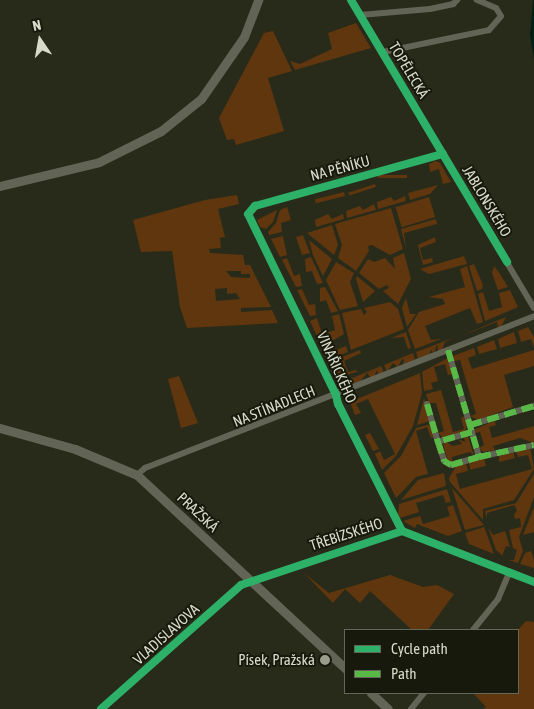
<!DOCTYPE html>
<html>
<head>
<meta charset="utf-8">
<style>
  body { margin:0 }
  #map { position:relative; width:534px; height:709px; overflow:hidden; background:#292b1a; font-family:"Asap Condensed",sans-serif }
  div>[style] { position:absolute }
  .green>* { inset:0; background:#5f360d; transform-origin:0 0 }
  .water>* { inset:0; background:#041f15 }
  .minor>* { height:6px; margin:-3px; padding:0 3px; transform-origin:3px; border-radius:3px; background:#626456 }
  .tertiary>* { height:9px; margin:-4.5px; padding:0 4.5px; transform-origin:4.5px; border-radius:4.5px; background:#626456 }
  .quiet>* { height:6px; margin-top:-3px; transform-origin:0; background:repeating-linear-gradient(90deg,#58b947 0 12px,transparent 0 18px) }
  .cycleway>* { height:8px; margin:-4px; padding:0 4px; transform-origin:4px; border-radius:4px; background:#2db169 }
  .dots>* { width:14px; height:14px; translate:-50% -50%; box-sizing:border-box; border:2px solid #17190c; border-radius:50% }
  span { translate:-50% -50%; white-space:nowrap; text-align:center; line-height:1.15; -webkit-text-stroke:4px #17190c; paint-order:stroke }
  .street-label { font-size:15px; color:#d8dbc9 }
  .poi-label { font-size:15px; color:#d8dbc9 }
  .right { translate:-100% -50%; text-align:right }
  .legend { position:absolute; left:344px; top:629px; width:175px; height:65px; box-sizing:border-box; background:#17190c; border:1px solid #646758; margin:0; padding:6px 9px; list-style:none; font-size:15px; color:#d8dbc9 }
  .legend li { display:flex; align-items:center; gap:10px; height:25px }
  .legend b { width:25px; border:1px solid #646758 }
  .north { position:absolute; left:15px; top:15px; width:50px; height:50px; -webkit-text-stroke:4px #17190c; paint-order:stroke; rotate:348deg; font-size:14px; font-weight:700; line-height:20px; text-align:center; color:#d8dbc9 }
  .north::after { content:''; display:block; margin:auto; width:18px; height:22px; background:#d8dbc9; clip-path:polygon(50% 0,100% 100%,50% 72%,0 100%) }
</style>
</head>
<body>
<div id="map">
  <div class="green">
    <div style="clip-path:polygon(356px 23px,371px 48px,295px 70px,290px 61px,300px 64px,332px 49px,328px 33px)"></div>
    <div style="clip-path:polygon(273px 31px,292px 71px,268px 78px,284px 131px,236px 145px,234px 139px,227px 140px,219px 118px,264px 33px)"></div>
    <div style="clip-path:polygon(435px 161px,440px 163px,451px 182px,443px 184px,439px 169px,430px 172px,429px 164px)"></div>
    <div style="left:407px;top:175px;width:3px;height:29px;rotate:90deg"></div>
    <div style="left:375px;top:184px;width:3px;height:28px;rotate:72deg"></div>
    <div style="clip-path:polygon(438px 185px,430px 194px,410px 200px,408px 193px)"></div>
    <div style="left:344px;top:192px;width:4px;height:30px;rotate:76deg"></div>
    <div style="clip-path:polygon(evenodd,237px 195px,239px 204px,218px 209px,225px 237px,220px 238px,221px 248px,209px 249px,210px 253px,243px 255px,245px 265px,250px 265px,271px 307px,241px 308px,241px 312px,272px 310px,278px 323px,187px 328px,180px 307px,172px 251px,141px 252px,133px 220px,205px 200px,237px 195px,226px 271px,241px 271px,241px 274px,250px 274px,250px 278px,231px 277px,226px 271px,237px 195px,227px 288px,227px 294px,236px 293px,240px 299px,216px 301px,215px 289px,227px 288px)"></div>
    <div style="clip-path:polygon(405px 196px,406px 201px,378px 209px,377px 202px,391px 197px,394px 201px)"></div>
    <div style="left:429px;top:197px;width:21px;height:35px;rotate:73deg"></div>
    <div style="clip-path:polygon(374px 204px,376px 210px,347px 218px,346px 211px,360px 206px,363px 210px)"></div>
    <div style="clip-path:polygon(287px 207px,291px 220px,281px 223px,282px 232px,269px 235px,268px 232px,276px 223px,280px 210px)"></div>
    <div style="clip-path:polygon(391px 208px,403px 249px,390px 255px,372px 245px,368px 246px,369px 251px,356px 271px,338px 258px,342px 245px,335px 224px)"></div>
    <div style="clip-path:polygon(277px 210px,273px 222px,266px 229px,260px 227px,257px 220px)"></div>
    <div style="clip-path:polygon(328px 214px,332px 219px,343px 214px,344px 219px,316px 227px,315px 220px)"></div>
    <div style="clip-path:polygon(436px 219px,437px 224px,404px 233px,406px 248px,401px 229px)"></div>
    <div style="clip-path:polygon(332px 225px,338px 245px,334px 255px,307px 233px)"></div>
    <div style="clip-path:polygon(303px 235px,310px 253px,302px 255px,296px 237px)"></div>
    <div style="clip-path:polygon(283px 236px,287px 255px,280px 257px,271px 239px)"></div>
    <div style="clip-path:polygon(435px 237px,436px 242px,420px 248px,423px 260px,432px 258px,433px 262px,423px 265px,418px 245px)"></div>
    <div style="clip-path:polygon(309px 240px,332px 259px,323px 276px,313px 255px)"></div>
    <div style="clip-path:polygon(404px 253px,411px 279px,398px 304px,383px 291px,389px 288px,387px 285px,379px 289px,359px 273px,368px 259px,374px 262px,385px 258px,395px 269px,393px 258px)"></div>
    <div style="clip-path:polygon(464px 256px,467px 264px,459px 266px,429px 274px,420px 269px)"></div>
    <div style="clip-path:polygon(311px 257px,323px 283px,317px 284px,312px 271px,306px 272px,305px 259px)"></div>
    <div style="clip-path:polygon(287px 258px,294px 276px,300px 274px,302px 286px,296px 287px,282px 260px)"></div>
    <div style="clip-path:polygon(336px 262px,354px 273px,350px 282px,358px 306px,340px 310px,326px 280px)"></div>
    <div style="clip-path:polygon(474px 264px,483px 285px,482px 289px,477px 291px,469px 266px)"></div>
    <div style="clip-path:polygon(467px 266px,483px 322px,477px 324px,470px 308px,425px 326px,431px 340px,441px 339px,415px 349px,408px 330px,419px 312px,445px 304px,443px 299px,429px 297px,465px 287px,460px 269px)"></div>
    <div style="clip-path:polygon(494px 266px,500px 274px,508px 287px,498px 290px,492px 273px)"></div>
    <div style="clip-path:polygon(357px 276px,375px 291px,363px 302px,356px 279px)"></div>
    <div style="clip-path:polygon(325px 287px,338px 311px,331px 313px,326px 300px,320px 302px,320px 288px)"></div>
    <div style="clip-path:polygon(302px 289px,309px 305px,315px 304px,316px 315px,310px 316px,297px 290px)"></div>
    <div style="clip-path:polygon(510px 290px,518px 307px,485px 321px,478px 294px,483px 292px,489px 311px,502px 307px,499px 293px)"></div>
    <div style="clip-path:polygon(406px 298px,410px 314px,416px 314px,407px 327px,402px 308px)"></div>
    <div style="clip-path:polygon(390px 302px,398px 309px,404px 329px,351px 350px,342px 313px,361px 309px,364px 315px,367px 312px,364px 308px)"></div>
    <div style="clip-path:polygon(339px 314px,344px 334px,322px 347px,310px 321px,317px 318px,322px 334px,335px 330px,332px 316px)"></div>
    <div style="clip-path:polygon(506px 317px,501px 327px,498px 328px,497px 322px,458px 337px)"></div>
    <div style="clip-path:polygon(528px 327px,534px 337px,534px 347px,531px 339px,521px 342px,518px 331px)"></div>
    <div style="clip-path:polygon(406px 332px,411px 348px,408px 349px,404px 337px,391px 338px)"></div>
    <div style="clip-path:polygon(514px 332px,517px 343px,500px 348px,498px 339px)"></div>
    <div style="clip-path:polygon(453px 338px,445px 342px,442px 350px,438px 351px,437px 344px,434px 353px,431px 350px,429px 355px,418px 359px,416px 352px)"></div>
    <div style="clip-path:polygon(494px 340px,497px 349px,479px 354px,477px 347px)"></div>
    <div style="clip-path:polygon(335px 346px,336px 350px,346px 346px,348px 352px,328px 359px,323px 350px)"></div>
    <div style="clip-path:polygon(474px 348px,476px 355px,468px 358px,472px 369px,534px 350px,534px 366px,504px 375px,513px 407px,478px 420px,470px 416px,476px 414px,460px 360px,454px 361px,453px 356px)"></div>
    <div style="clip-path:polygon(360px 350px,361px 353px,344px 361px,348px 372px,356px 370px,357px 372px,337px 377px,329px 362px)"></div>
    <div style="clip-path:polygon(413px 353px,415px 360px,403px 365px,404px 360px,402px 359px,398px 367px,393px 363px,387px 372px,384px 365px)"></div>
    <div style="clip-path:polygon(448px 358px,453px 374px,448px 375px,445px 364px,434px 367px,438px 381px,431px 383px,433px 389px,424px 391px,422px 372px)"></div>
    <div style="clip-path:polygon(381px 366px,384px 373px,378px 374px,377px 370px,374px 377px,370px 377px,367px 373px,360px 382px,351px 386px,348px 380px)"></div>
    <div style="clip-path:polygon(420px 373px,422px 393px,413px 426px,396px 456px,382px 470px,375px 454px,380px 451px,384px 460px,395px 454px,368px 399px,356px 404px,361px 413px,355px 415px,350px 402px)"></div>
    <div style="clip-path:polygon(179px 376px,198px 423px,181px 428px,168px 379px)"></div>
    <div style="clip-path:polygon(441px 390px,453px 432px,464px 429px,461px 418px,465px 416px,467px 426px,465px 431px,443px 438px,438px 433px,444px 431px,436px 403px,429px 403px,426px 394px)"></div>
    <div style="clip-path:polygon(424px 398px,430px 421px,417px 425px)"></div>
    <div style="clip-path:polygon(495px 421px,496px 425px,489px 427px,492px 438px,534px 426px,534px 443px,520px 438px,493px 446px,495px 450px,483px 452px,479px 448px,484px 445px,480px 432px,475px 433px,475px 429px)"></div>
    <div style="clip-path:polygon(431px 424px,435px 437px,431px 438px,427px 427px,416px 431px,428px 474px,416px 477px,396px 498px,384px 473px,401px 456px,416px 428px)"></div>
    <div style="clip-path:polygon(370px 433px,379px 449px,373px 451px,365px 435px)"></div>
    <div style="clip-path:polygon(468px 436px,474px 456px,470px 452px,452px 457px,452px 462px,448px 462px,443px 444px,447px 442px,452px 446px,462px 444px,458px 439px,465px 442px,464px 437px)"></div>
    <div style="clip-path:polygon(530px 447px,534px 469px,514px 500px,483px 509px,483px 520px,450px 482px,449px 478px,456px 466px,466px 463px,468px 471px,456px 474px,460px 489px,532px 469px,528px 455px,518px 457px,515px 449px)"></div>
    <div style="clip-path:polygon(513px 450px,515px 458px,499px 462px,499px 454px)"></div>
    <div style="left:484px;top:458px;width:8px;height:16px;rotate:76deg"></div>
    <div style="clip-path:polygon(444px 473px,446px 486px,401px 500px,418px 480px)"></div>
    <div style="clip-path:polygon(534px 474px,534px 497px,519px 537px,523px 551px,518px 563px,509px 560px,514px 560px,517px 550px,513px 548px,509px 530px,521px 527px,520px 518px,515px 519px,514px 515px,517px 510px,514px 505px,487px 513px,487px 519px,485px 511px,516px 503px)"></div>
    <div style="clip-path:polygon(452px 488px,484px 525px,465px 530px)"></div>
    <div style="clip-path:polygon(447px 489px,451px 502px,446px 503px,443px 495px,416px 503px,419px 512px,400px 518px,398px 515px,399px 504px)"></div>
    <div style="clip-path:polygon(453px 505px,462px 531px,448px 536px,417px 524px,415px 528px,403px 521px,420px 516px,423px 524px,450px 516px,447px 507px)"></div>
    <div style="clip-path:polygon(534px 507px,534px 532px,523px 535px)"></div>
    <div style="clip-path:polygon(484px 527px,486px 532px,494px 554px,469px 544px,465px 533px)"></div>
    <div style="clip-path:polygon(488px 527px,493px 535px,505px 531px,510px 547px,506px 546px,502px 556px,506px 559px,496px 550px)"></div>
    <div style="clip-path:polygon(531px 551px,534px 560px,534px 568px,520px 564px,525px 553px)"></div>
    <div style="clip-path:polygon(304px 573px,329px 593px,390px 575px,423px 587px,437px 585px,454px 594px,428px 630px,412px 630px,370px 591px,360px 603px,345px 589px,333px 603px)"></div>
    <div style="clip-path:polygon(526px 621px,534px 622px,534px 709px,483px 709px,486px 707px,473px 693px,518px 693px,518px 630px)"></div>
  </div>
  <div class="water">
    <div style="clip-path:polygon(533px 0,534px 0,534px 60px,530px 35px)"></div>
  </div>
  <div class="minor">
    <div style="left:351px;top:0;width:358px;rotate:59.3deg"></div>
    <div style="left:360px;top:15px;width:70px;rotate:-4.9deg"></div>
    <div style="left:430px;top:9px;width:24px;rotate:-12deg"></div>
    <div style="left:453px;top:4px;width:6px;rotate:-45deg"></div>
    <div style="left:383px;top:52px;width:108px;rotate:-11.7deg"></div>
    <div style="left:489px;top:30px;width:18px;rotate:-49deg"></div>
    <div style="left:501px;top:16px;width:9px;rotate:-122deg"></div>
    <div style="left:496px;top:8px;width:21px;rotate:-157deg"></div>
    <div style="left:448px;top:350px;width:111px;rotate:73.8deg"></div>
    <div style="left:479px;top:457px;width:56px;rotate:-12.3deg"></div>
    <div style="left:427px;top:404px;width:40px;rotate:74deg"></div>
    <div style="left:470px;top:425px;width:67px;rotate:-16.5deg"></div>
    <div style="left:472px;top:432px;width:35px;rotate:164deg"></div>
    <div style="left:438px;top:442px;width:20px;rotate:72deg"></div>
    <div style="left:444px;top:461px;width:8px;rotate:30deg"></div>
    <div style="left:451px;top:465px;width:29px;rotate:-16deg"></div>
    <div style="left:137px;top:475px;width:11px;rotate:-41deg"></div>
    <div style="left:145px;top:468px;width:418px;rotate:-21.3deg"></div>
    <div style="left:402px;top:531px;width:142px;rotate:-116.7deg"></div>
    <div style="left:338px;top:404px;width:9px;rotate:-103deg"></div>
    <div style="left:336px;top:395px;width:201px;rotate:-115.9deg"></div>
    <div style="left:248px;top:214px;width:11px;rotate:-49deg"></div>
    <div style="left:255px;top:206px;width:195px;rotate:-15.5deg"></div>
    <div style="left:473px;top:630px;width:40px;rotate:-51deg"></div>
    <div style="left:498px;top:599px;width:28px;rotate:-67deg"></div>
    <div style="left:101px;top:709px;width:187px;rotate:-41.5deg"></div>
    <div style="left:241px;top:585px;width:170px;rotate:-18.5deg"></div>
    <div style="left:402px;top:531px;width:142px;rotate:21.1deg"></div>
    <div style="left:411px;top:709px;width:21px;rotate:-51deg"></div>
  </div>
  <div class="tertiary">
    <div style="left:0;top:186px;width:102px;rotate:-13.6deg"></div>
    <div style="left:99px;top:162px;width:69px;rotate:-26.6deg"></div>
    <div style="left:161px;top:131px;width:51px;rotate:-38.7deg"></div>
    <div style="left:201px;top:99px;width:75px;rotate:-55.3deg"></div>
    <div style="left:244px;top:37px;width:40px;rotate:-69deg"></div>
    <div style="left:0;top:428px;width:78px;rotate:15.6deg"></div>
    <div style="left:75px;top:449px;width:67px;rotate:22.8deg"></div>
    <div style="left:137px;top:475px;width:284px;rotate:42.9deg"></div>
    <div style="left:371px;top:693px;width:23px;rotate:43deg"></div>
  </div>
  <div class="quiet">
    <div style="left:448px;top:350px;width:111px;rotate:73.8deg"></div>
    <div style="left:479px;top:457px;width:56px;rotate:-12.3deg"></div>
    <div style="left:427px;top:404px;width:40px;rotate:74deg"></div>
    <div style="left:470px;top:425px;width:67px;rotate:-16.5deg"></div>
    <div style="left:472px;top:432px;width:35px;rotate:164deg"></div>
    <div style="left:438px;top:442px;width:20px;rotate:72deg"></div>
    <div style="left:444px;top:461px;width:8px;rotate:30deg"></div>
    <div style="left:451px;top:465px;width:29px;rotate:-16deg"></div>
  </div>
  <div class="cycleway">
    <div style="left:351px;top:0;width:305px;rotate:59.2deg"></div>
    <div style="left:402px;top:531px;width:142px;rotate:-116.7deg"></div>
    <div style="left:338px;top:404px;width:9px;rotate:-103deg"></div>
    <div style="left:336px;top:395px;width:201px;rotate:-115.9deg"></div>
    <div style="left:248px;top:214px;width:11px;rotate:-49deg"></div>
    <div style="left:255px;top:206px;width:195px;rotate:-15.5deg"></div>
    <div style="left:101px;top:709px;width:187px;rotate:-41.5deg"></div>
    <div style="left:241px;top:585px;width:170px;rotate:-18.5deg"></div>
    <div style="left:402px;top:531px;width:142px;rotate:21.1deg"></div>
  </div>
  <div class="dots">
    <div style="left:325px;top:660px;background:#9b9d8c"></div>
  </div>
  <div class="street-label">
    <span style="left:409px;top:70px;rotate:59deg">TOPĚLECKÁ</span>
    <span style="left:340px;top:168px;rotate:-15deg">NA PĚNÍKU</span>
    <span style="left:487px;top:201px;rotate:59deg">JABLONSKÉHO</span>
    <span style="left:337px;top:367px;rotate:66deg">VINAŘICKÉHO</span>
    <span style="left:274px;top:406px;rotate:-22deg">NA STÍNADLECH</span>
    <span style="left:198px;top:512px;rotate:43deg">PRAŽSKÁ</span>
    <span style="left:346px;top:534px;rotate:-18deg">TŘEBÍZSKÉHO</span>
    <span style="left:166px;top:634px;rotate:-42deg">VLADISLAVOVA</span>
  </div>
  <div class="poi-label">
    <span class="right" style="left:315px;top:660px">Písek, Pražská</span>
  </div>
  <ul class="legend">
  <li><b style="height:6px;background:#2db169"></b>Cycle path</li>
  <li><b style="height:6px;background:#58b947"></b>Path</li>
  </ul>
  <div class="north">N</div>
</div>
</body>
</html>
